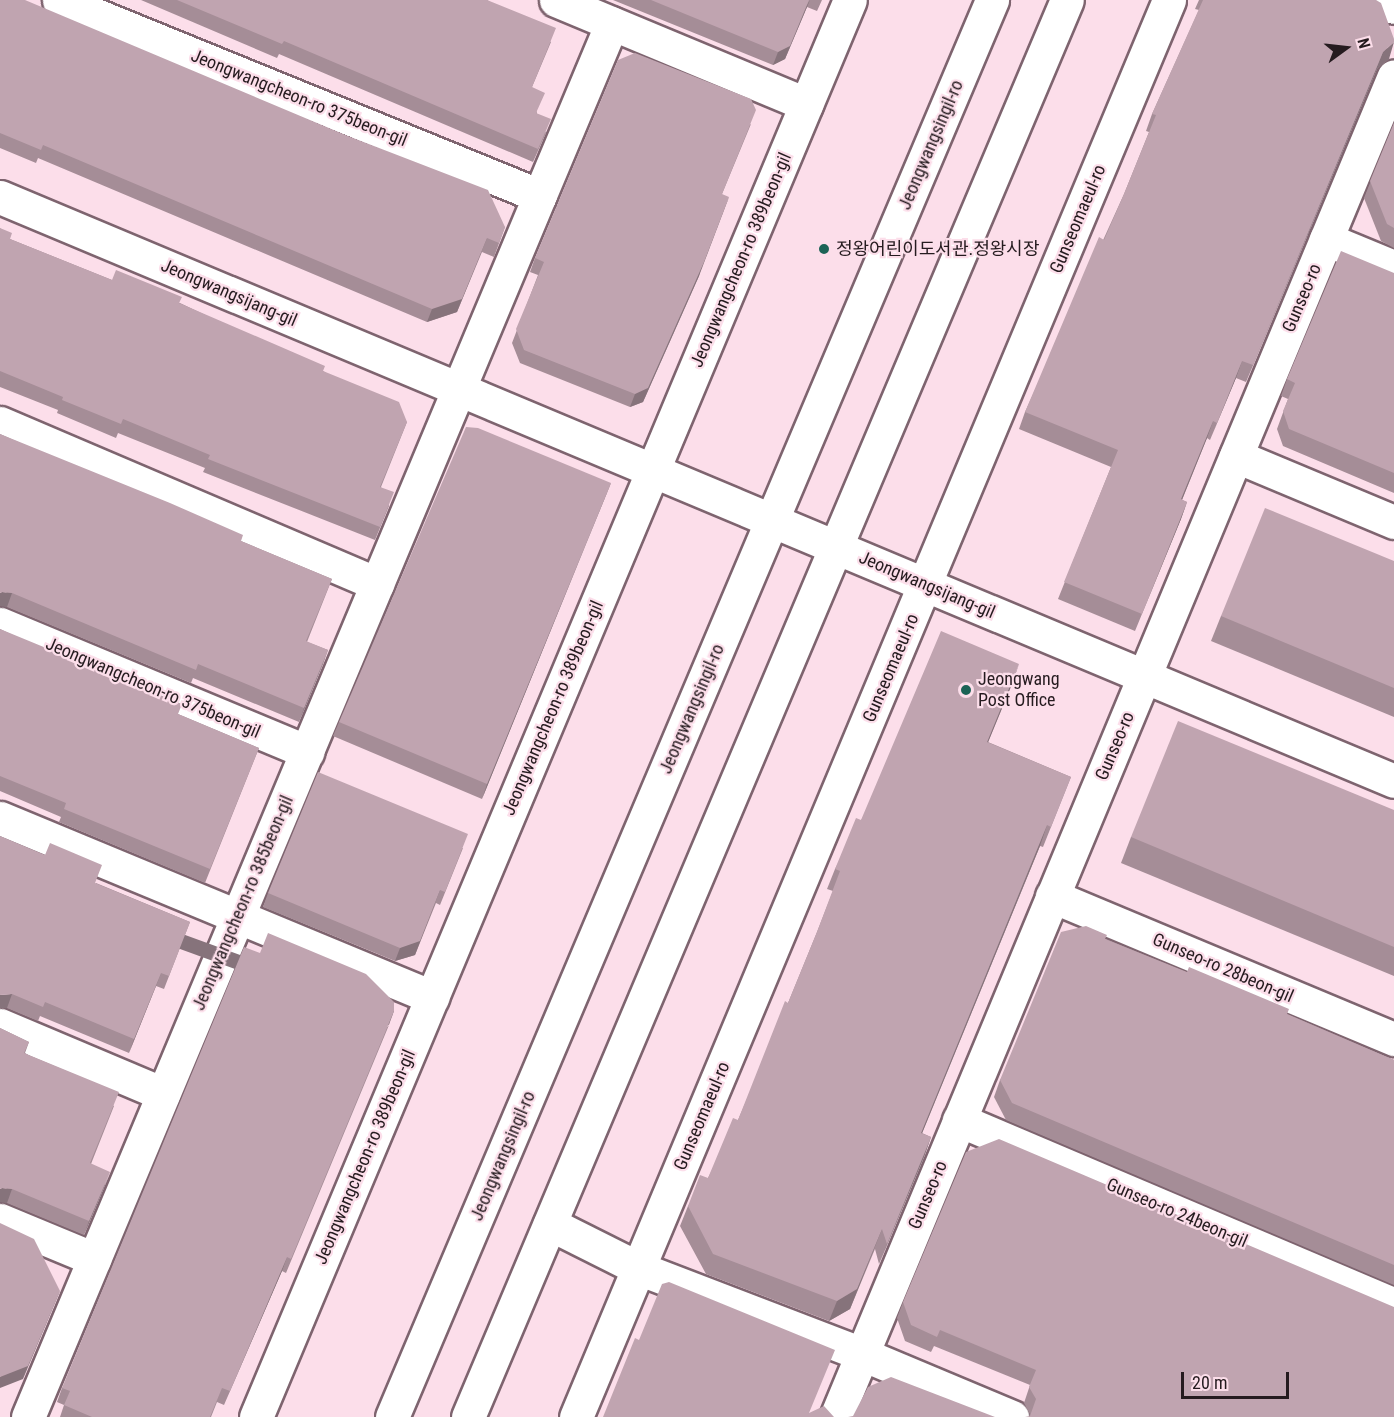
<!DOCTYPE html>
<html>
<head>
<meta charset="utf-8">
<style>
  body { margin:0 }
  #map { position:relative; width:1394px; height:1417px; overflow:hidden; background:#fcdeea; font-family:"Roboto Condensed","Noto Sans KR",sans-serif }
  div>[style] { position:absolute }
  .roads { filter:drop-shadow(2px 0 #7e646f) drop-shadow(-2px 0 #7e646f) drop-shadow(0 2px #7e646f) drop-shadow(0 -2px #7e646f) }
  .street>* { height:33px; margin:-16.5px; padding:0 16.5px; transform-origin:16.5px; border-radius:16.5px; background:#fff }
  .secondary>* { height:33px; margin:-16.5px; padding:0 16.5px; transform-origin:16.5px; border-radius:16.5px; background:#fff }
  .wall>* { inset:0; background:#a58d97 }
  .shaded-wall>* { inset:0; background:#86737b; transform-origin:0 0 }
  .building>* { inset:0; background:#c0a4b0 }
  .dots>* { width:16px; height:16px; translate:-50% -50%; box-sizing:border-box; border:3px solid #fcdeea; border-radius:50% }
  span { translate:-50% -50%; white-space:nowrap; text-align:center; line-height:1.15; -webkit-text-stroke:4.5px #fcdeea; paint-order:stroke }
  .street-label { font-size:18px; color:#251b1f }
  .poi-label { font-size:18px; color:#251b1f }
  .left { translate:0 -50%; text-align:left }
  .north { position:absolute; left:1316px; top:18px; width:60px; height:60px; -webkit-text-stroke:4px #fcdeea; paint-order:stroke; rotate:75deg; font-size:16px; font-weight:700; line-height:24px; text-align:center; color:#251b1f }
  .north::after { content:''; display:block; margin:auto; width:21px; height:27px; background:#251b1f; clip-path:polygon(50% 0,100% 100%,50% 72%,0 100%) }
  .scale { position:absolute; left:1181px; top:1372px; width:108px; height:27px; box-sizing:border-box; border:3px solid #251b1f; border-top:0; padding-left:8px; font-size:18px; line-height:21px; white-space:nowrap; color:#251b1f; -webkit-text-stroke:4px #fcdeea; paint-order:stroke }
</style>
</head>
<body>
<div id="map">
  <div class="roads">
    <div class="street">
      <div style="left:59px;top:0;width:519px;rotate:22.17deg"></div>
      <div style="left:556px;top:0;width:271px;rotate:22.6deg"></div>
      <div style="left:1374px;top:0;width:21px;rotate:19deg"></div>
      <div style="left:1326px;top:239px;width:74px;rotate:22.4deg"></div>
      <div style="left:0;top:423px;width:410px;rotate:23.1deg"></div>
      <div style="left:1236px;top:456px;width:171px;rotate:22.7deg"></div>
      <div style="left:0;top:624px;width:333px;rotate:22.6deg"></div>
      <div style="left:0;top:818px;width:468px;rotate:22.5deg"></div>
      <div style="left:1052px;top:896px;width:371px;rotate:22.7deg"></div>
      <div style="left:0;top:1025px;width:177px;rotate:22.9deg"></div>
      <div style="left:959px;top:1120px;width:473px;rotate:23deg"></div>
      <div style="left:0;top:1220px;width:102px;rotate:22.5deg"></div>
      <div style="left:550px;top:1224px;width:98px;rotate:26.6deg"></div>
      <div style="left:638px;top:1268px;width:240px;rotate:21deg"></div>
      <div style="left:862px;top:1354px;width:163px;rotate:22.8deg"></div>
      <div style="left:28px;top:1417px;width:1511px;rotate:-67.27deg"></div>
      <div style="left:256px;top:1417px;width:1536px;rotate:-67.26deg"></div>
      <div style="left:576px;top:1417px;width:1536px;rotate:-67.29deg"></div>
    </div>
    <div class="secondary">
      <div style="left:0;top:197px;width:1511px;rotate:22.73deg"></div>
      <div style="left:392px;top:1417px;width:1539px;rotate:-67.05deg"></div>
      <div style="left:468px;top:1417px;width:1538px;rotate:-67.09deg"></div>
      <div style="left:836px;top:1417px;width:1452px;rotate:-67.41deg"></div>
    </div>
  </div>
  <div class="wall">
    <div style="clip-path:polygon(0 0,505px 227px,494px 257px,482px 252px,457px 312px,427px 322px,38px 158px,36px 163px,0 148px)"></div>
    <div style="clip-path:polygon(141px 0,487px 0,551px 42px,532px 87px,537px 114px,546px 133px,533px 162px,279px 54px,277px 58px)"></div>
    <div style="clip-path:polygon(613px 0,822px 0,817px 11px,807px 7px,785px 59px,773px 65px)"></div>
    <div style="clip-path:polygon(1199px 0,1376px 0,1389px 59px,1377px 69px,1246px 382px,1236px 378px,1210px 440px,1207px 438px,1182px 500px,1187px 502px,1181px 519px,1135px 631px,1058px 599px,1111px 467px,1019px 429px,1025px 412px,1124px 194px,1149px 132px,1146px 131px,1152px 114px,1199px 10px,1195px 9px)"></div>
    <div style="clip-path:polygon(1394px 123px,1394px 248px,1381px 241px,1364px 198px)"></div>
    <div style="clip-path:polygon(751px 124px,722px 194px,699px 276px,643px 402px,630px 407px,520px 363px,512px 343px,538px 275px,530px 272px,535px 258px)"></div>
    <div style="clip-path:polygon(0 228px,10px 239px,112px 280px,180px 303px,323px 371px,407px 422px,381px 487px,389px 506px,375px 540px,203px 472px,205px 468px,118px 433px,116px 438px,57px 413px,58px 410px,0 387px)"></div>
    <div style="clip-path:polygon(1394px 273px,1394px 493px,1283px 446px,1277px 429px,1288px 399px,1281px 396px,1287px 379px)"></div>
    <div style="clip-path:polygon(0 434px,241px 541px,332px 579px,307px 642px,328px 650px,299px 722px,193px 678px,191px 683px,7px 607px)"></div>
    <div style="clip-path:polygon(611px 483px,482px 799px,333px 736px,339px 722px)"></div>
    <div style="clip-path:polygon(1394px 561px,1394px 717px,1211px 641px,1221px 616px)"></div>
    <div style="clip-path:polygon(0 629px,178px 714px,259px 748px,205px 883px,59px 822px,61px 817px,0 791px)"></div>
    <div style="clip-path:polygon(1012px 684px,988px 742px,1071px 777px,1043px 847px,1040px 846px,922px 1133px,931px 1137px,924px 1157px,879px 1264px,875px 1249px,850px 1309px,829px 1321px,706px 1274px,680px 1226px,688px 1206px,708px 1178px,738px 1120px,788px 1003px,817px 932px,833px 891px,827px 889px,835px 869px,861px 820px)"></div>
    <div style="clip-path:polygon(1394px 810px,1394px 976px,1121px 863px,1131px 837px)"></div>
    <div style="clip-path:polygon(463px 848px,440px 905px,436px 903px,415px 955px,395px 961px,263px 907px,268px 893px)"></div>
    <div style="clip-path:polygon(96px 883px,190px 922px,164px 989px,156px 986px,129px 1053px,40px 1016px,38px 1021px,7px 1008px,0 1008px)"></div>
    <div style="clip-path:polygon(1106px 939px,1287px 1014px,1394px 1060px,1394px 1285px,1006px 1120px,994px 1097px,1000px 1080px)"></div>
    <div style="clip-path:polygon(389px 1025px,286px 1273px,282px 1271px,224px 1405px,217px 1402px,211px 1417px,60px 1417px,64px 1405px,57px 1402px,62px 1388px)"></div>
    <div style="clip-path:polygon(0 1028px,29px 1042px,25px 1053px,114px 1106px,91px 1164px,105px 1185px,84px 1235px,7px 1203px)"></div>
    <div style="clip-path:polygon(903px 1302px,1394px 1307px,1030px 1416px,1030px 1414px,1024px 1403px,1030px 1385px,934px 1346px,931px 1352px,905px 1341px,897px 1318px)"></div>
  </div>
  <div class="shaded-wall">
    <div style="clip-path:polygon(810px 0,785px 59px,773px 65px,778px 52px)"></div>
    <div style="clip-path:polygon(1394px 42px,1389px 59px,1377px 69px,1246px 382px,1253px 365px,1383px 52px)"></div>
    <div style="clip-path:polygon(729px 197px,699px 276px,643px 402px,630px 407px,635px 394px)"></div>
    <div style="clip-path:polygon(487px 238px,457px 312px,427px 322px,432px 309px)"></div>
    <div style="clip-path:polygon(1242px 361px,1236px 378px,1210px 440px,1217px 423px)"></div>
    <div style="clip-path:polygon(1213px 421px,1207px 438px,1175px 517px,1181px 499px)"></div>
    <div style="clip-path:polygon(611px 483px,605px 497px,482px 799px,487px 784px)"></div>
    <div style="clip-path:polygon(1187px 502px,1181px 519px,1135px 631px,1142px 614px)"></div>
    <div style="clip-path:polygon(2px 592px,12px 593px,7px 607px,0 606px,0 593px)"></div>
    <div style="clip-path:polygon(328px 650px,323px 664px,299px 722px,304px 708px)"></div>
    <div style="clip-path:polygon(1019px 664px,1012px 684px,980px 762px,987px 742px)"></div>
    <div style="clip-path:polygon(1047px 825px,1040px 846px,914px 1153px,921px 1133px)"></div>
    <div style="clip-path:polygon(440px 890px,415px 955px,395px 961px,400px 948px)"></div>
    <div style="clip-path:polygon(161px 973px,156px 986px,129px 1053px,134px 1039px)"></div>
    <div style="clip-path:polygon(12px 994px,7px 1008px,0 1008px,0 995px)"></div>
    <div style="left:394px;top:1011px;width:15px;height:269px;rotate:110deg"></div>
    <div style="clip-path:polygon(931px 1137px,924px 1157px,879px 1264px,887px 1244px)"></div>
    <div style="clip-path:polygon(110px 1172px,105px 1185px,84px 1235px,89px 1221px)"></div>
    <div style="clip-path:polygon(2px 1188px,12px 1189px,7px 1203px,0 1202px,0 1189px)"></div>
    <div style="clip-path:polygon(882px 1229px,850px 1309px,829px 1321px,837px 1301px)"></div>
    <div style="clip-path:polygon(287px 1257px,282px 1271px,224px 1405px,230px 1391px)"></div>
    <div style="clip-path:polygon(60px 1291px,23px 1379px,0 1388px,0 1377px)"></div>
  </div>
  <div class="building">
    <div style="clip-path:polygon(0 0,25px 0,348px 136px,488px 190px,505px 227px,499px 243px,487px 238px,462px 299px,432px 309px,43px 145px,41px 150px,0 133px)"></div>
    <div style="clip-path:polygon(177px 0,487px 0,556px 28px,532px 87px,545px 93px,536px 113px,551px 119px,538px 149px,284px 41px,282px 44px)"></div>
    <div style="clip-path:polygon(651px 0,809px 0,790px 46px,778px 52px)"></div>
    <div style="clip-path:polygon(1203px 0,1376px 0,1381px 3px,1394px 39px,1394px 42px,1383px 52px,1253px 365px,1242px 361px,1217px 423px,1213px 421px,1181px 499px,1187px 502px,1142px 614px,1064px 582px,1118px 450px,1025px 412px,1099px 237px,1104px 240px,1124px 194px,1156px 115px,1152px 114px)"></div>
    <div style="clip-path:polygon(635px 53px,751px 99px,756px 110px,722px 194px,729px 197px,704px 262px,648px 388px,635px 394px,524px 350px,516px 329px,544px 262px,535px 258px,618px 60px)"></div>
    <div style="clip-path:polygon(1394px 123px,1394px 228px,1387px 224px,1370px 181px)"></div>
    <div style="clip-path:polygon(0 228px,12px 233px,10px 239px,112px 280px,116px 270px,182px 297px,179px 303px,325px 366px,323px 371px,399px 402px,407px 422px,380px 487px,394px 492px,380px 527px,208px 459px,210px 455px,123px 419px,121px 424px,62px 400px,63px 397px,0 371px)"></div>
    <div style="clip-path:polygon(1341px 251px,1394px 273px,1394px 473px,1289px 429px,1283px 411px,1295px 383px,1287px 379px)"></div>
    <div style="clip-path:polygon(466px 427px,478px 428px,611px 483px,487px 784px,339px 722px)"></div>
    <div style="clip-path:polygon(0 434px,170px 503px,243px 535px,241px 541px,332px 579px,306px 641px,328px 650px,304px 708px,198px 664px,196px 670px,12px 593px,2px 592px,0 593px)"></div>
    <div style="clip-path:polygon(1265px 508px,1394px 561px,1394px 688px,1221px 616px)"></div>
    <div style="clip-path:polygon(0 629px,182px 704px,178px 714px,259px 748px,210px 869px,64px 809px,66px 803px,0 776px)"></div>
    <div style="clip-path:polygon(941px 631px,1019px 664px,987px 742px,1071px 777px,1051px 827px,1047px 825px,921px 1133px,931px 1137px,887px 1244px,882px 1229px,857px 1289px,837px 1301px,713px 1254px,688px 1206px,700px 1175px,708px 1178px,733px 1118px,738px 1120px,785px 1001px,788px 1003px,817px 932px,840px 871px,835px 869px,856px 818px,861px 820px)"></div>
    <div style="clip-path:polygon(1178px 721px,1394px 810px,1394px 947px,1131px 837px)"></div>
    <div style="clip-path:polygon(318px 772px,468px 834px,445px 892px,440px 890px,420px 941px,400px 948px,268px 893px)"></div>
    <div style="clip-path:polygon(0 836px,45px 855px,50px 843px,102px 865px,95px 883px,190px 922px,169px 976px,161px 973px,134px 1039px,45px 1002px,43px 1007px,12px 994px,0 995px)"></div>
    <div style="clip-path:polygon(1086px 926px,1107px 935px,1105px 939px,1187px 972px,1189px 967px,1289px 1009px,1287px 1014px,1394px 1060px,1394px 1265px,1012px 1103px,1000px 1080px,1061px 932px)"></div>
    <div style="clip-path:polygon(268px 933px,366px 974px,394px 1002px,394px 1011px,291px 1259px,287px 1257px,230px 1391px,222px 1388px,210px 1417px,92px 1417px,64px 1405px,70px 1391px,62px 1388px,244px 947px,260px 953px)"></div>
    <div style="clip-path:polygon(0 1028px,29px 1042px,24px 1053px,119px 1092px,90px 1163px,110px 1172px,89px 1221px,12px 1189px,2px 1188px,0 1189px)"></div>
    <div style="clip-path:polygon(999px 1139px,1394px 1307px,1394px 1417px,1025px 1417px,1030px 1416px,1036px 1399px,1029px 1387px,1036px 1370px,940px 1330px,937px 1337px,911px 1325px,903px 1302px,966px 1152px)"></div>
    <div style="clip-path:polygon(0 1223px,34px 1239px,60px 1291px,28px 1366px,0 1377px)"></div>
    <div style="clip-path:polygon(669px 1282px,835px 1350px,809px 1413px,824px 1406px,834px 1417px,603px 1417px,635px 1338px,639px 1340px,662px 1284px)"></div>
    <div style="clip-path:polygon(891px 1377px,995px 1417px,848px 1417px,853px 1416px,868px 1387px)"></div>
  </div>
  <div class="dots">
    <div style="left:824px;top:249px;background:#1c6356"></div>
    <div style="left:966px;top:690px;background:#1c6356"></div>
  </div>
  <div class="street-label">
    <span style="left:299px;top:98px;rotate:22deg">Jeongwangcheon-ro 375beon-gil</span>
    <span style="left:931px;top:145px;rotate:-67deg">Jeongwangsingil-ro</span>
    <span style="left:1078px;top:219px;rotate:-67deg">Gunseomaeul-ro</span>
    <span style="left:741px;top:260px;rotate:-67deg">Jeongwangcheon-ro 389beon-gil</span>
    <span style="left:229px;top:293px;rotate:23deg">Jeongwangsijang-gil</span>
    <span style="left:1302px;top:298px;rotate:-67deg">Gunseo-ro</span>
    <span style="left:927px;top:585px;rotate:23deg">Jeongwangsijang-gil</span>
    <span style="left:891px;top:668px;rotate:-67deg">Gunseomaeul-ro</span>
    <span style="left:153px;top:688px;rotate:23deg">Jeongwangcheon-ro 375beon-gil</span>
    <span style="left:553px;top:708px;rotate:-67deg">Jeongwangcheon-ro 389beon-gil</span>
    <span style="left:692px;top:709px;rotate:-67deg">Jeongwangsingil-ro</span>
    <span style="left:1115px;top:746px;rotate:-67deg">Gunseo-ro</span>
    <span style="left:243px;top:903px;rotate:-67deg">Jeongwangcheon-ro 385beon-gil</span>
    <span style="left:1223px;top:968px;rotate:23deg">Gunseo-ro 28beon-gil</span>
    <span style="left:702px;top:1116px;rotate:-67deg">Gunseomaeul-ro</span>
    <span style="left:503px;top:1156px;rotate:-67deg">Jeongwangsingil-ro</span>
    <span style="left:365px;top:1157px;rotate:-67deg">Jeongwangcheon-ro 389beon-gil</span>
    <span style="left:928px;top:1195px;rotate:-67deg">Gunseo-ro</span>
    <span style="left:1177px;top:1213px;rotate:23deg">Gunseo-ro 24beon-gil</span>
  </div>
  <div class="poi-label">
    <span class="left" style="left:836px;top:249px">정왕어린이도서관.정왕시장</span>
    <span class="left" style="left:978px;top:690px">Jeongwang<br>Post Office</span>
  </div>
  <div class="north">N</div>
  <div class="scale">20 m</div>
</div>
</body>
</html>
